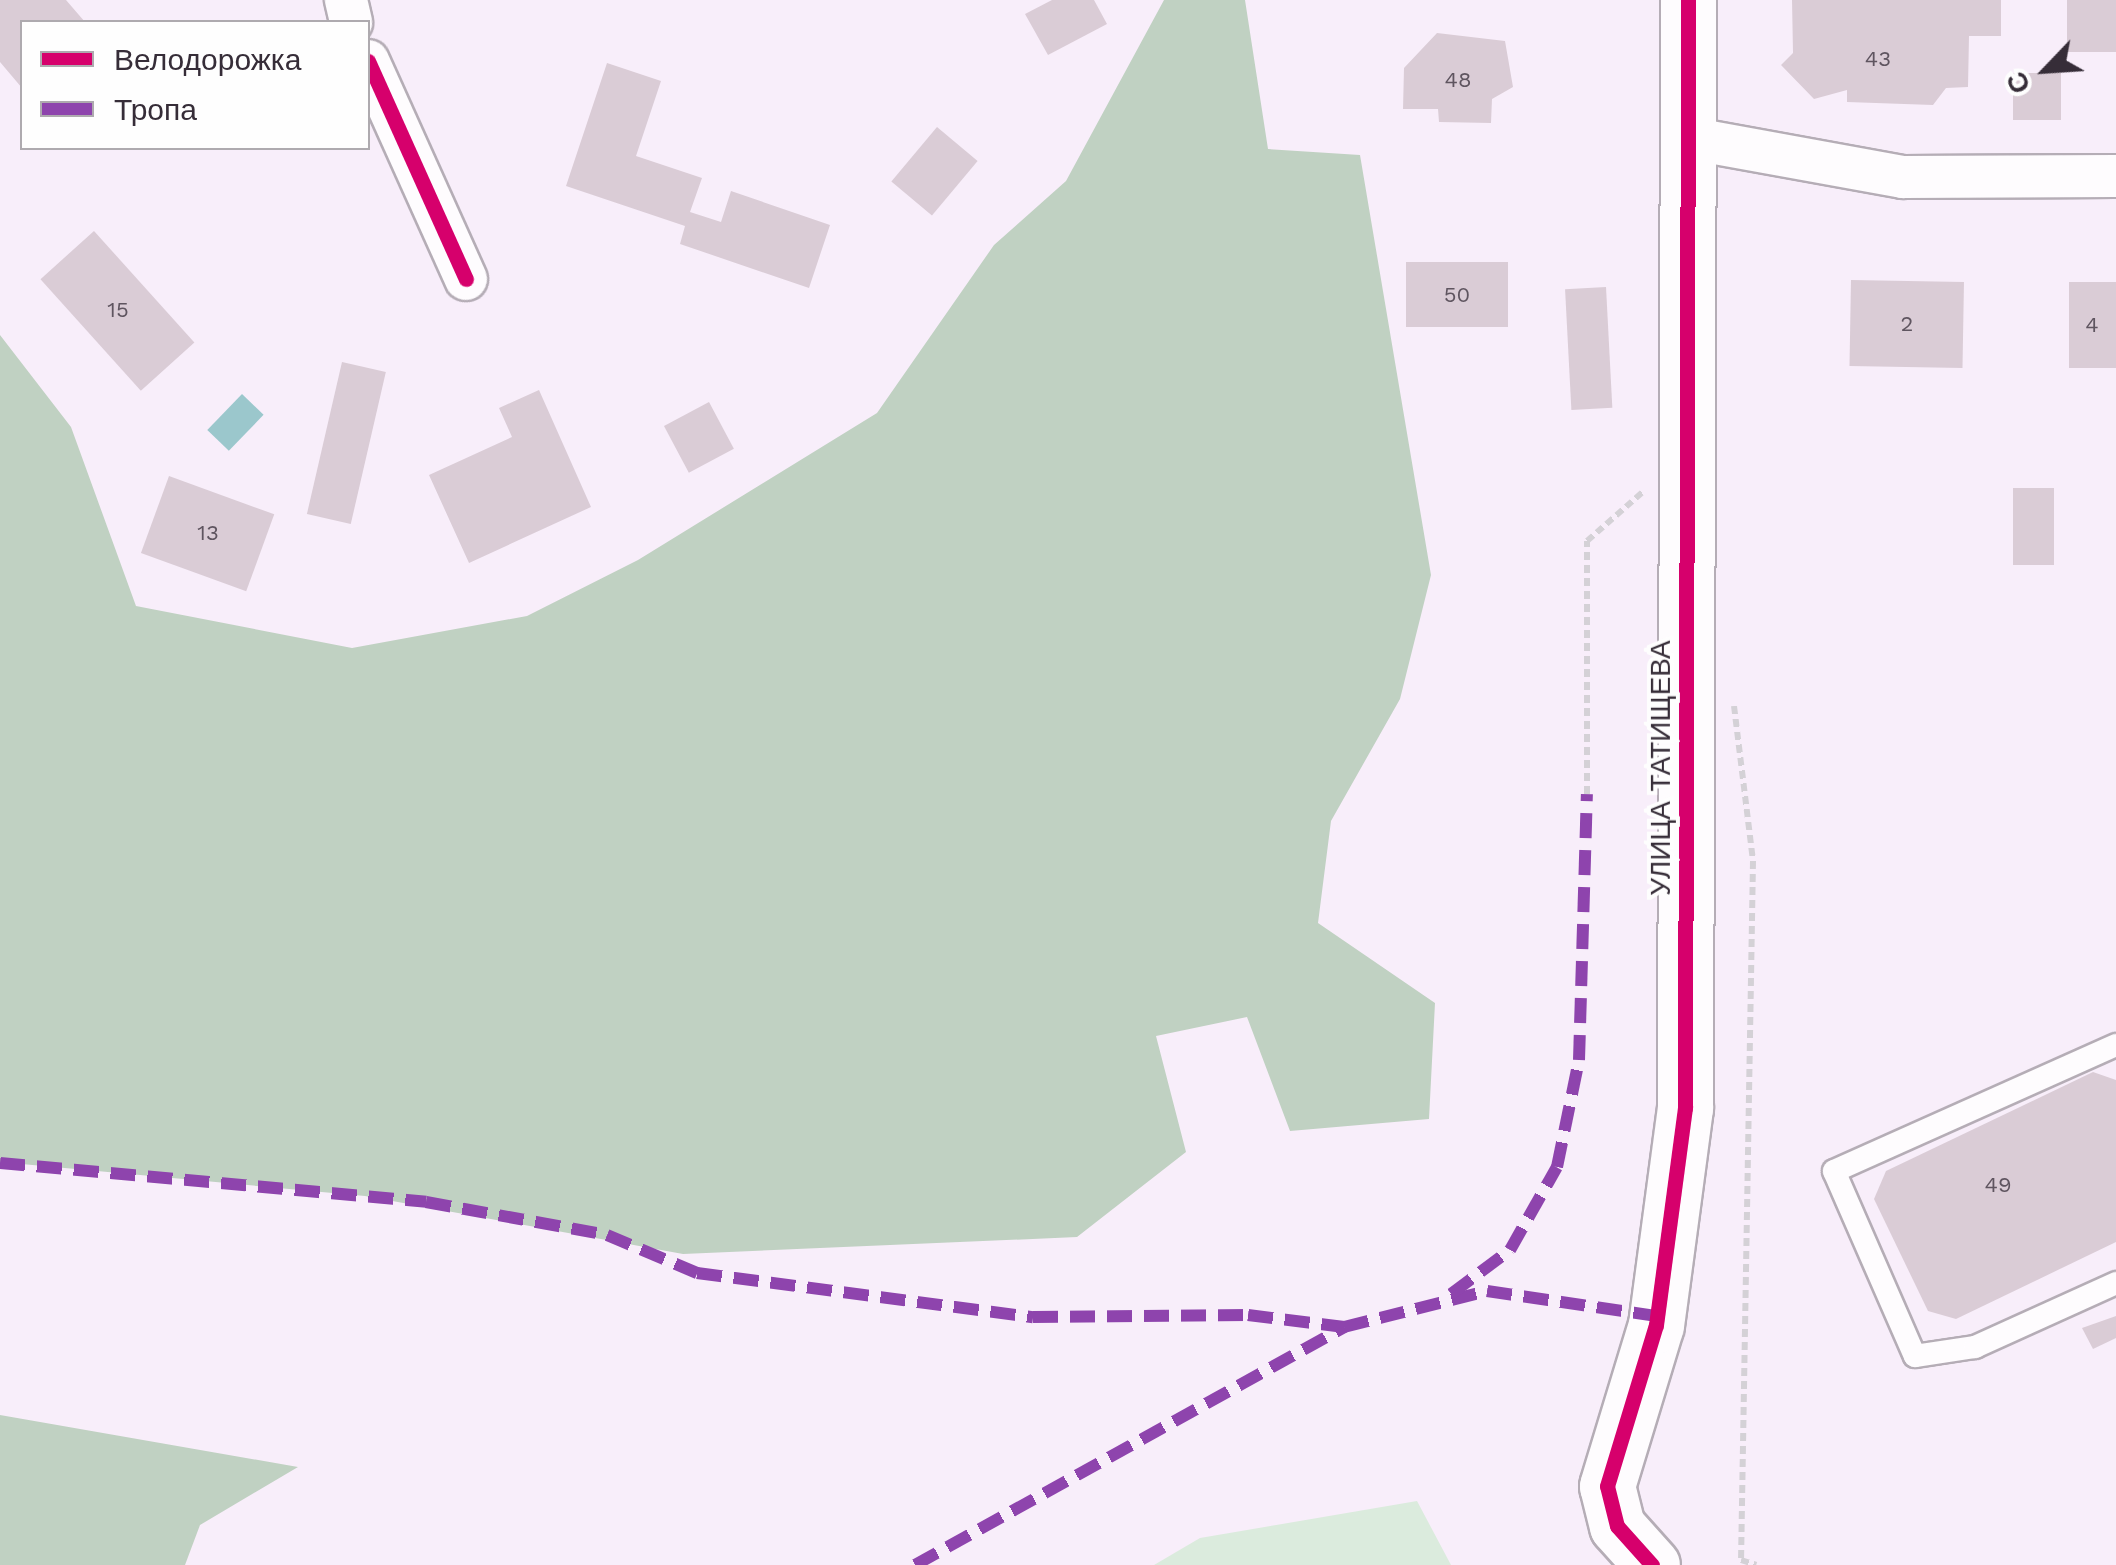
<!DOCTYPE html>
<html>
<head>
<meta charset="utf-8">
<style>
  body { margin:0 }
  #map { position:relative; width:2116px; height:1565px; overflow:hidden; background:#f8eefa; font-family:"Work Sans",sans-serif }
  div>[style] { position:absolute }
  .green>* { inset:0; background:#dbebdd }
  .forest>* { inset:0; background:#c0d1c2 }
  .water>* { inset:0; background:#9bc7cc; transform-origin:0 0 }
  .building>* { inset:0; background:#daccd6; transform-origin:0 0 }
  .path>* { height:6px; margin-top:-3px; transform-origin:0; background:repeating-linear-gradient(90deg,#d4d1d6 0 8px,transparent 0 13px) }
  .roads { filter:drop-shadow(2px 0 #b5adb6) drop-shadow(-2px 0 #b5adb6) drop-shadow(0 2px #b5adb6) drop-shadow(0 -2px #b5adb6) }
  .service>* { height:22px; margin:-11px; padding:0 11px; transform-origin:11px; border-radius:11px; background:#fefcfe }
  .minor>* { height:42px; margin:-21px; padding:0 21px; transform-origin:21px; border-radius:21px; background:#fefcfe }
  .tertiary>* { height:55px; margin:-27.5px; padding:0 27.5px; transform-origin:27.5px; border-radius:27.5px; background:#fefcfe }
  .quiet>* { height:12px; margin-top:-6px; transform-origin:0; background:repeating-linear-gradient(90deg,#8e44ad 0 25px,transparent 0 37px) }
  .cycleway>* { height:15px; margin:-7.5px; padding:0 7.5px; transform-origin:7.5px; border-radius:7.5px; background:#d6006c }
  span { translate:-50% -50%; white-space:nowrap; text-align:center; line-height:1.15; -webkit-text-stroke:8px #fefefe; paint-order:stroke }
  .number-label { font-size:22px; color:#5f5560 }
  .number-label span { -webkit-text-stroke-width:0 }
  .street-label { font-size:28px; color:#362d38 }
  .legend { position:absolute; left:20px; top:20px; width:350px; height:130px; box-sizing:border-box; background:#fefefe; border:2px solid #aeaaaf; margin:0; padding:12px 18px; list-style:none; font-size:30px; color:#362d38 }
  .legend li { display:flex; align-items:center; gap:20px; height:50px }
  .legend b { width:50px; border:2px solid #aeaaaf }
  .north { position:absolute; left:1996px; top:20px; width:100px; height:100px; -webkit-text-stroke:8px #fefefe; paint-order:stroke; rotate:245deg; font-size:28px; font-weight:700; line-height:40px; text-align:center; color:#362d38 }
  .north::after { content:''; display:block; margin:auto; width:35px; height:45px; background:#362d38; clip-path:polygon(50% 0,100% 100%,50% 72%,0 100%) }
</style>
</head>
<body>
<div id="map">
  <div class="green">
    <div style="clip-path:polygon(1417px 1501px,1451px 1565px,1154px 1565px,1200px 1538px)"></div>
  </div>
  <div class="forest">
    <div style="clip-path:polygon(1164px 0,1245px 0,1268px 149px,1360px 155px,1431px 575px,1400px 699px,1331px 821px,1318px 923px,1435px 1003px,1429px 1119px,1290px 1131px,1247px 1017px,1156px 1036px,1186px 1152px,1077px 1237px,683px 1254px,365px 1196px,0 1162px,0 335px,71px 427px,136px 606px,352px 648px,527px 616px,638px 560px,877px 413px,994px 245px,1066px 181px)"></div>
    <div style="clip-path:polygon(0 1415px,298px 1467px,200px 1525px,185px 1565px,0 1565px)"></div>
  </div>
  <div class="water">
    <div style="left:242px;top:394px;width:30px;height:50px;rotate:44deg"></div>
  </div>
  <div class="building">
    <div style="clip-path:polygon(0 0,66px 0,85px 22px,22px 22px,22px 88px,0 62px)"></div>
    <div style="clip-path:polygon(1052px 0,1094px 0,1107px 24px,1048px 55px,1025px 14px)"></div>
    <div style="clip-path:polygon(1792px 0,2001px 0,2001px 36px,1969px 36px,1968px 87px,1946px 88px,1933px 105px,1847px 102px,1847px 90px,1814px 99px,1781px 65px,1793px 53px)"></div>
    <div style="left:2067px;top:0;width:49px;height:52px"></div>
    <div style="clip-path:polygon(1437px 33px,1505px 41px,1513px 87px,1492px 99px,1491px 123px,1439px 122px,1438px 109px,1403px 109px,1404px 68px)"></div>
    <div style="clip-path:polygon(607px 63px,661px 81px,636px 156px,702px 178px,690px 212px,721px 222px,731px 191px,830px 225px,809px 288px,680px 244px,685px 226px,566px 186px)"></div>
    <div style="left:2013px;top:73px;width:48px;height:47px"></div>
    <div style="left:937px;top:127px;width:53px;height:71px;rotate:40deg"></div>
    <div style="left:94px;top:231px;width:150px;height:72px;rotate:48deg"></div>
    <div style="left:1406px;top:262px;width:102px;height:65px"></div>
    <div style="left:1851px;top:280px;width:113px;height:86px;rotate:1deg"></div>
    <div style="left:2069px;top:282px;width:47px;height:86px"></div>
    <div style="left:1606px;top:287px;width:121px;height:41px;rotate:87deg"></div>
    <div style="left:342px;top:362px;width:45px;height:156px;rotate:13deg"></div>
    <div style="clip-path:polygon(539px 390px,591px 507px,469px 563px,429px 475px,512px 437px,499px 408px)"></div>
    <div style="left:709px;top:402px;width:53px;height:51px;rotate:62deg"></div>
    <div style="left:169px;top:476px;width:112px;height:82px;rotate:20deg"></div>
    <div style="left:2013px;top:488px;width:41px;height:77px"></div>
    <div style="clip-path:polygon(2093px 1072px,2116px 1080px,2116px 1242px,1956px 1319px,1928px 1311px,1874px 1199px,1886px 1171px)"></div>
    <div style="clip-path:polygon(2116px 1316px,2116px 1338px,2093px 1349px,2082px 1328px)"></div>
  </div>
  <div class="path">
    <div style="left:1734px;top:706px;width:156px;rotate:83deg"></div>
    <div style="left:1753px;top:861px;width:699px;rotate:90.98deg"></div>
    <div style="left:1741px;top:1560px;width:16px;rotate:18deg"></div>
    <div style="left:1587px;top:794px;width:253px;rotate:-90deg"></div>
    <div style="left:1587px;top:541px;width:76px;rotate:-41.3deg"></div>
  </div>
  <div class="roads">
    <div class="service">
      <div style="left:2116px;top:1045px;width:309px;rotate:155.9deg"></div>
      <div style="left:1834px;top:1171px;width:202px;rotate:66.4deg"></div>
      <div style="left:1915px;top:1356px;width:61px;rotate:-8.5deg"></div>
      <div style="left:1975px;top:1347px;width:155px;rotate:-24.4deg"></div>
    </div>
    <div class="minor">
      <div style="left:346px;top:0;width:23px;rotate:77deg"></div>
      <div style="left:368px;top:61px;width:239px;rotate:65.8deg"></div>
      <div style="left:1688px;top:138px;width:219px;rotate:10.3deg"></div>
      <div style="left:1903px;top:177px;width:213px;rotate:-0.3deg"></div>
    </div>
    <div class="tertiary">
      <div style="left:1652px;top:1565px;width:52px;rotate:-131.9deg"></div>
      <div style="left:1617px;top:1526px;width:41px;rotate:-104deg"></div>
      <div style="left:1607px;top:1486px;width:168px;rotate:-73.1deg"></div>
      <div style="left:1656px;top:1325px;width:219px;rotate:-82.4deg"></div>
      <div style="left:1685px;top:1108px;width:1108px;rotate:-89.84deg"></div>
    </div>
  </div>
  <div class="quiet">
    <div style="left:0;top:1163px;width:428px;rotate:5.2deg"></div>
    <div style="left:426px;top:1202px;width:184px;rotate:10.3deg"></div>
    <div style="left:607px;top:1235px;width:98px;rotate:22.9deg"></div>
    <div style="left:697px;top:1273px;width:339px;rotate:7.5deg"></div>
    <div style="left:1033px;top:1317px;width:215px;rotate:-0.5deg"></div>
    <div style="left:1248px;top:1315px;width:97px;rotate:7.1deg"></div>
    <div style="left:1344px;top:1327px;width:147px;rotate:-14.1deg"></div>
    <div style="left:1487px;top:1291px;width:172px;rotate:8.4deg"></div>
    <div style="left:1451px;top:1294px;width:74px;rotate:-36.7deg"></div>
    <div style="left:1510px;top:1250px;width:95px;rotate:-60.5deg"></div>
    <div style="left:1557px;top:1167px;width:109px;rotate:-78.4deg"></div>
    <div style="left:1579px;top:1060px;width:266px;rotate:-88.3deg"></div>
    <div style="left:915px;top:1565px;width:491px;rotate:-29deg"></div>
  </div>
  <div class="cycleway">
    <div style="left:368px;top:61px;width:239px;rotate:65.8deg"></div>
    <div style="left:1652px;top:1565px;width:52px;rotate:-131.9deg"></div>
    <div style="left:1617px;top:1526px;width:41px;rotate:-104deg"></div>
    <div style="left:1607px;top:1486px;width:168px;rotate:-73.1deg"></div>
    <div style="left:1656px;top:1325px;width:219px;rotate:-82.4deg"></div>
    <div style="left:1685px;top:1108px;width:1108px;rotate:-89.84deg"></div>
  </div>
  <div class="number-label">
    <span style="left:1878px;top:59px">43</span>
    <span style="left:1458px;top:80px">48</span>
    <span style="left:1457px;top:295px">50</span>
    <span style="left:118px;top:310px">15</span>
    <span style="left:1907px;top:324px">2</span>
    <span style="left:2092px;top:325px">4</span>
    <span style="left:208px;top:533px">13</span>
    <span style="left:1998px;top:1185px">49</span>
  </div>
  <div class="street-label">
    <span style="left:1661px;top:768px;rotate:-90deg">УЛИЦА ТАТИЩЕВА</span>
  </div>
  <ul class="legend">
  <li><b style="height:12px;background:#d6006c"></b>Велодорожка</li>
  <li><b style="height:12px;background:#8e44ad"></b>Тропа</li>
  </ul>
  <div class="north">С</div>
</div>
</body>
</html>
